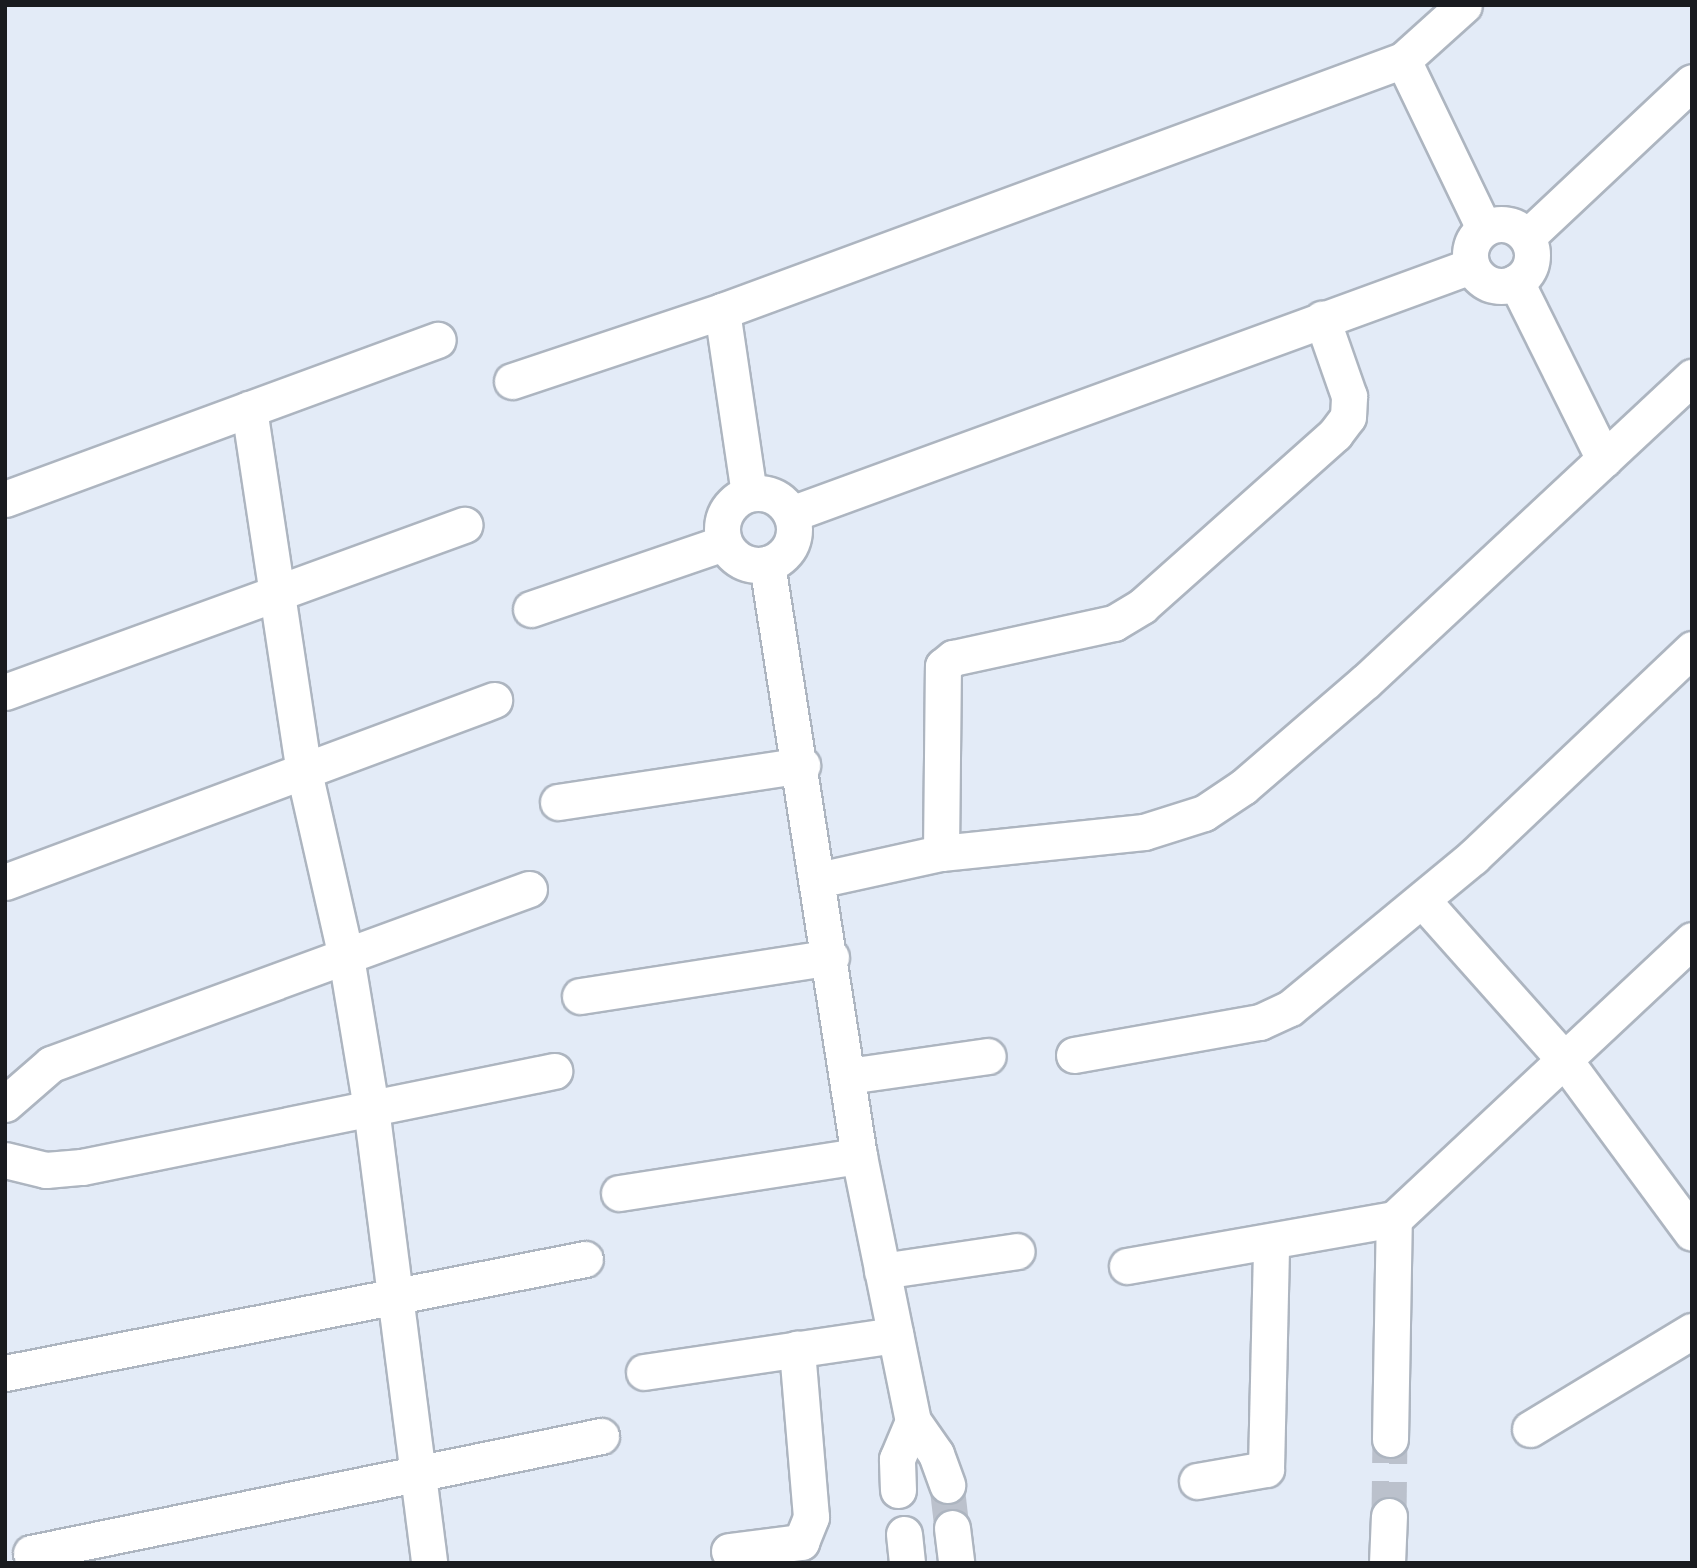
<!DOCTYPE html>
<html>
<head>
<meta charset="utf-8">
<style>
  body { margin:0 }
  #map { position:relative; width:1697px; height:1568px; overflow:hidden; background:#e3ebf7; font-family:"Sofia Sans Condensed",sans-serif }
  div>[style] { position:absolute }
  .minor-tunnel>* { height:35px; margin-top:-17.5px; transform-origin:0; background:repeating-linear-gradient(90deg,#bbc1cc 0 35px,transparent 0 53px) }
  .roads { filter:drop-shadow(2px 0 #adb5c0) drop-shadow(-2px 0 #adb5c0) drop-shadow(0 2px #adb5c0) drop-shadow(0 -2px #adb5c0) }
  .minor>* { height:35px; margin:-17.5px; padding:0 17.5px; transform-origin:17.5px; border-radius:17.5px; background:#fff }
  .minor>.ring { margin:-17.5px; padding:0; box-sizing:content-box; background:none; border:35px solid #fff; border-radius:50% }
  span { translate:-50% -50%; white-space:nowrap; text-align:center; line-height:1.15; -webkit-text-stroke:6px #e3ebf7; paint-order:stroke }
  .frame { position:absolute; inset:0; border:7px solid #191b1f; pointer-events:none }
</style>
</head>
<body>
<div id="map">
  <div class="minor-tunnel">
    <div style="left:947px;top:1485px;width:43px;rotate:83.4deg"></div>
    <div style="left:1389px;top:1516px;width:77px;rotate:-89.3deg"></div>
  </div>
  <div class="roads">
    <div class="minor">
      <div style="left:1403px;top:60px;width:187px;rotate:64.3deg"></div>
      <div class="ring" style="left:1470px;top:224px;width:27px;height:27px"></div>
      <div style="left:1527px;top:237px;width:226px;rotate:-43.2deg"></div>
      <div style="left:1516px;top:282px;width:198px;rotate:63.6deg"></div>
      <div style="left:722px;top:311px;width:184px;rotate:81.6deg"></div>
      <div style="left:512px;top:381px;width:221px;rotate:-18.4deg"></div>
      <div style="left:722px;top:311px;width:726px;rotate:-20.23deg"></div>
      <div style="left:1403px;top:60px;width:82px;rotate:-42deg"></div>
      <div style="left:249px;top:409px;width:367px;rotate:81.4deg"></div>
      <div style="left:304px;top:772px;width:190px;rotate:77.2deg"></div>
      <div style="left:346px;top:957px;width:153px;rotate:80.6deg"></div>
      <div style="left:371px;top:1108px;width:459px;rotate:82.7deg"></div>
      <div class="ring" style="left:722px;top:493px;width:37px;height:37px"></div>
      <div style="left:5px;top:499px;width:461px;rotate:-20.2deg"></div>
      <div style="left:791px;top:514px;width:724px;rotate:-20.04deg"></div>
      <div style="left:767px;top:564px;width:599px;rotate:81.17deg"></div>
      <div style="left:859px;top:1156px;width:270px;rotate:78.5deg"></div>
      <div style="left:913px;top:1421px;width:40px;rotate:55.1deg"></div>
      <div style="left:936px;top:1454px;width:33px;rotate:70deg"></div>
      <div style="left:531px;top:609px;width:204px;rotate:-18.9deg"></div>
      <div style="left:5px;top:692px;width:489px;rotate:-20deg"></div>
      <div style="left:558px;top:802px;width:247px;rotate:-8.6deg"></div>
      <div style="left:941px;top:853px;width:187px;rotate:-89.4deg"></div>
      <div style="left:943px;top:666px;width:13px;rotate:-39deg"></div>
      <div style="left:953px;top:658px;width:165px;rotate:-12.3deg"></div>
      <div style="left:1114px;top:623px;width:33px;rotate:-31deg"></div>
      <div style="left:1142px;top:606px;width:259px;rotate:-41.7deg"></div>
      <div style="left:1335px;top:434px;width:21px;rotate:-53deg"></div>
      <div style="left:1348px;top:417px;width:21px;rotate:-87deg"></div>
      <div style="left:1349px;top:396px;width:82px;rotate:-109.3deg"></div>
      <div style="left:818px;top:880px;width:126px;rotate:-12.4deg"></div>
      <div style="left:941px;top:853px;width:204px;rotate:-5.9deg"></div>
      <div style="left:1144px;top:832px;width:63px;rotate:-17.6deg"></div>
      <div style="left:1204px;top:813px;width:47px;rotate:-33.7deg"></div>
      <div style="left:1243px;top:787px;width:162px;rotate:-40.8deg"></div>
      <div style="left:1366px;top:681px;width:446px;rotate:-43deg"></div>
      <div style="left:5px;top:882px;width:522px;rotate:-20.41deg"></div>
      <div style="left:1423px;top:901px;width:210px;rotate:48.3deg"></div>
      <div style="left:1563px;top:1058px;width:217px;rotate:53.6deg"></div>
      <div style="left:580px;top:996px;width:254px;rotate:-8.8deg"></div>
      <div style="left:1074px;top:1055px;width:189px;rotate:-10.1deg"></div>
      <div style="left:1260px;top:1022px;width:33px;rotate:-25deg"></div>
      <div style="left:1290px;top:1008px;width:237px;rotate:-39.5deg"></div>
      <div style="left:1473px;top:857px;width:302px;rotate:-43.5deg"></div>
      <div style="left:848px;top:1076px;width:141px;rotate:-8.1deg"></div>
      <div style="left:5px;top:1104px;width:61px;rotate:-41deg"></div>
      <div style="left:51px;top:1064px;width:509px;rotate:-20.11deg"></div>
      <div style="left:5px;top:1160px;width:42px;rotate:13.7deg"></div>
      <div style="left:46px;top:1170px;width:36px;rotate:-5deg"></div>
      <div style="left:82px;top:1167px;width:482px;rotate:-11.5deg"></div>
      <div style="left:619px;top:1193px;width:243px;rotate:-8.8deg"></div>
      <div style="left:1127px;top:1266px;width:271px;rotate:-10deg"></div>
      <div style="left:882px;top:1271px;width:136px;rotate:-8.4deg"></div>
      <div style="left:644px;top:1372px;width:254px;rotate:-8.4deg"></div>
      <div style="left:5px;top:1373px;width:591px;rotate:-11.12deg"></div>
      <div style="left:1530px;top:1429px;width:189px;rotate:-31.2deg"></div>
      <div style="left:1390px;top:1439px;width:220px;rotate:-89deg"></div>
      <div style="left:1394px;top:1219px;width:408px;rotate:-43.1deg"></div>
      <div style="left:1197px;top:1481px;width:70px;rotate:-9.9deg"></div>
      <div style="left:1266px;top:1469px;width:225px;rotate:-88.7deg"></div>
      <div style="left:898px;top:1490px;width:31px;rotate:-92deg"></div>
      <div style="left:897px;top:1459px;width:41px;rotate:-67.2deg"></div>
      <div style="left:952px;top:1528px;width:35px;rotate:83deg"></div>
      <div style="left:904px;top:1534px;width:29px;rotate:84deg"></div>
      <div style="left:729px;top:1551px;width:73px;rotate:-7.1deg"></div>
      <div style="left:801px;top:1542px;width:27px;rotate:-68deg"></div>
      <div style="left:811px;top:1517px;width:169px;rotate:-94.8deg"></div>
      <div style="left:31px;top:1553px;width:582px;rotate:-11.6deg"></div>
      <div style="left:1387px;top:1563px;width:47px;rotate:-87.6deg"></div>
    </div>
  </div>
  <div class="frame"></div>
</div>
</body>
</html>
